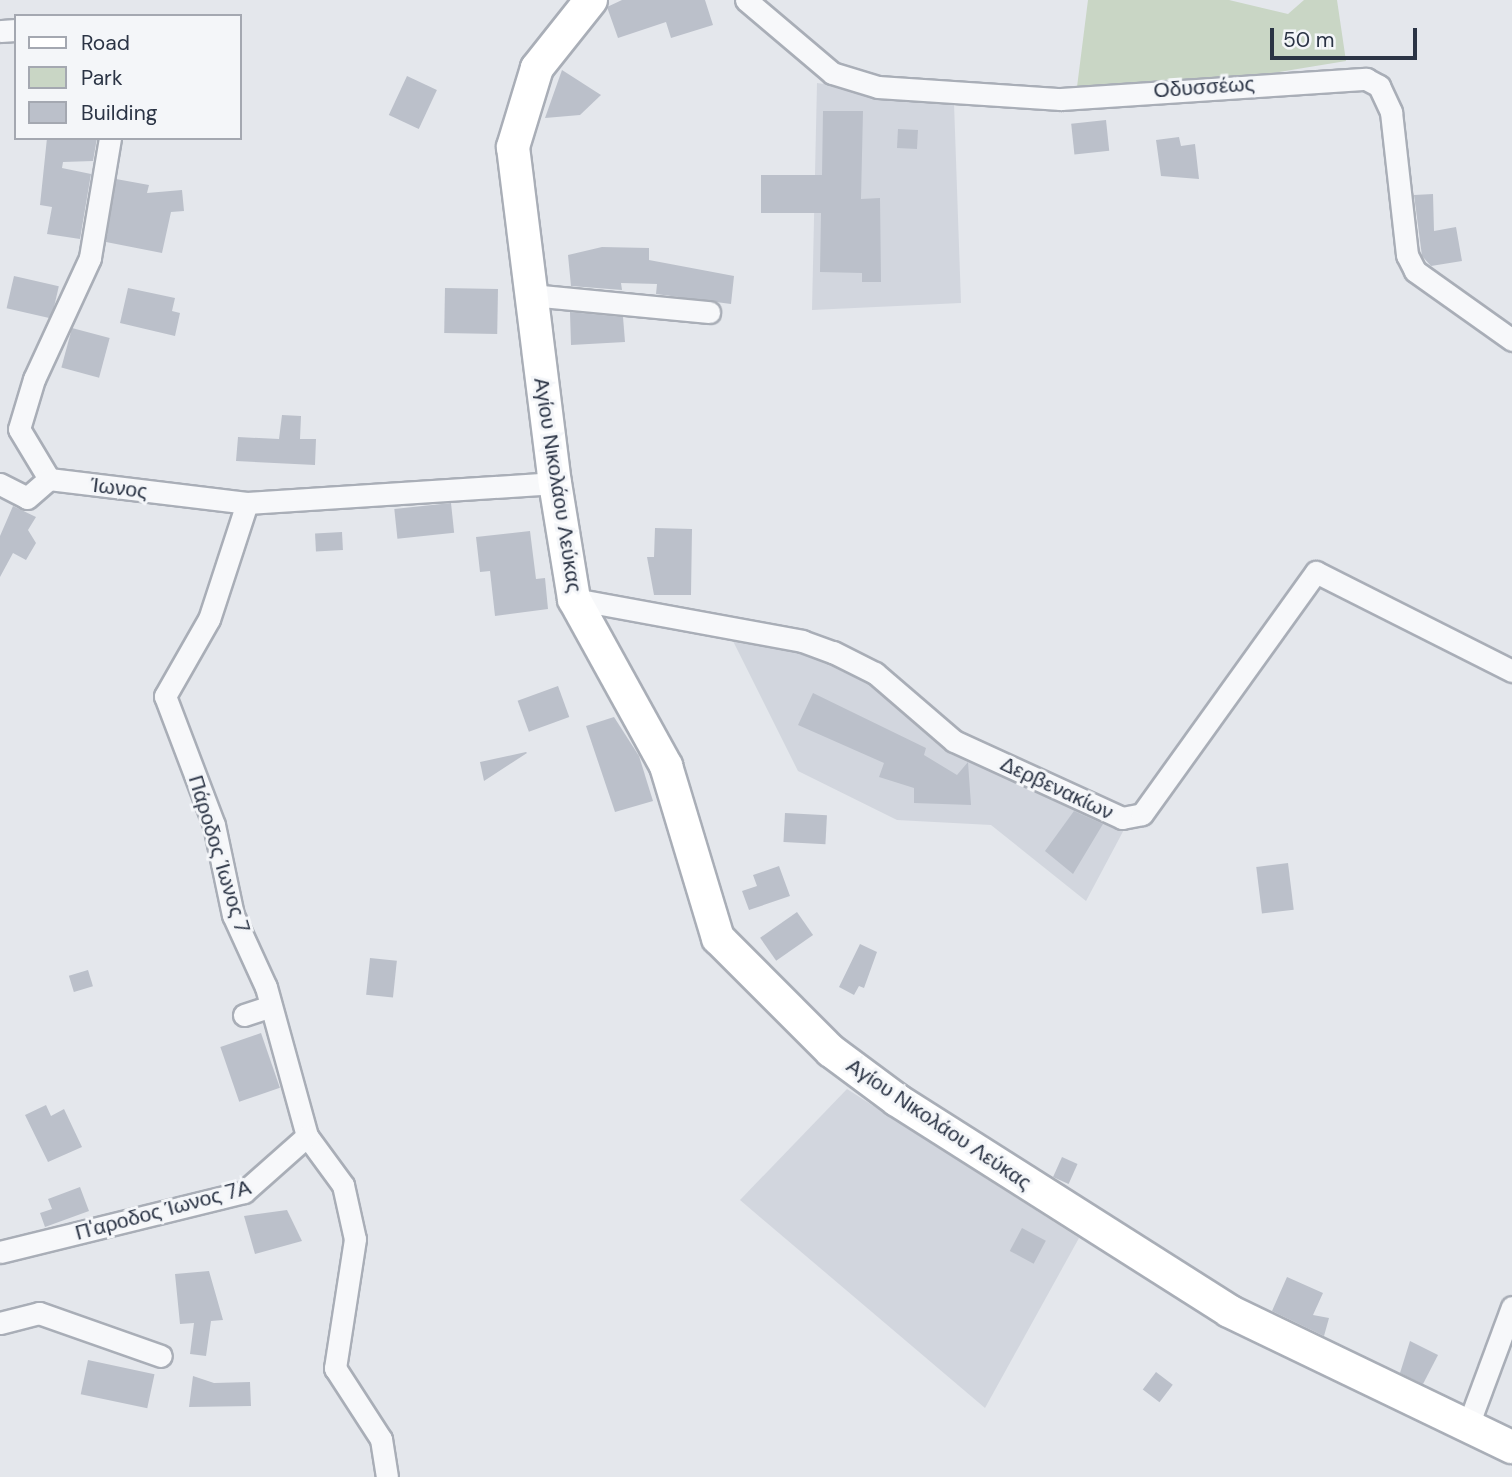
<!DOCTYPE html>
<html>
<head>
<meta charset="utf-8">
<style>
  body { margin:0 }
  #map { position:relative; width:1512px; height:1477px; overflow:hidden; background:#e4e7ec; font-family:"DM Sans",sans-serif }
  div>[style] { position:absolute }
  .built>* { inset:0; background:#d2d6de }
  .green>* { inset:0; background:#c9d6c5 }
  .building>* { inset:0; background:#bbc0ca; transform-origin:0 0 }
  .roads { filter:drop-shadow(2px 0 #a9aeb7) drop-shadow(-2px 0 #a9aeb7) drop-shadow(0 2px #a9aeb7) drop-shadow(0 -2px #a9aeb7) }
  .street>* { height:21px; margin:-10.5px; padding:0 10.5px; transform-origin:10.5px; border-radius:10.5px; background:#f7f8fa }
  .secondary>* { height:32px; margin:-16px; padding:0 16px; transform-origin:16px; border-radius:16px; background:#fff }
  span { translate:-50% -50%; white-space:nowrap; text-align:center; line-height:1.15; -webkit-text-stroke:6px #f4f6f9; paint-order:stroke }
  .street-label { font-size:21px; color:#2b3445 }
  .legend { position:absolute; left:14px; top:14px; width:228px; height:126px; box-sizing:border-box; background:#f4f6f9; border:2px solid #a4a8b1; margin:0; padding:9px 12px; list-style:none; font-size:21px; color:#2b3445 }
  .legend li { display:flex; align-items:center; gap:14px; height:35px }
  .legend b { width:35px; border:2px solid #a4a8b1 }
  .scale { position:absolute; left:1270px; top:28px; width:147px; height:32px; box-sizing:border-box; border:4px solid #2b3445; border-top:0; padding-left:9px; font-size:21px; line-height:24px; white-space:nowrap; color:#2b3445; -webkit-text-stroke:5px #f4f6f9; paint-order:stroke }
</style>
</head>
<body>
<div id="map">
  <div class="built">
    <div style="clip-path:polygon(817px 83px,954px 103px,961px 303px,812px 310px)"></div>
    <div style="clip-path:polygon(731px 637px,804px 644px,877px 677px,952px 741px,1127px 824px,1086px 901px,991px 825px,897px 820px,798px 771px)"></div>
    <div style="clip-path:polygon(847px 1089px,1079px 1238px,985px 1408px,740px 1200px)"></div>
  </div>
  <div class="green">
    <div style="clip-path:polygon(1088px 0,1229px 0,1288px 14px,1304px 0,1337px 0,1346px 61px,1205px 84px,1077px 87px)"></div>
  </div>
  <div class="building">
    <div style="clip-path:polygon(622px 0,705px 0,713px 25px,671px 38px,666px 22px,618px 38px,607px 7px)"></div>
    <div style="clip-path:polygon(562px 70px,601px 95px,580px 115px,545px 118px)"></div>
    <div style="left:407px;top:76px;width:33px;height:43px;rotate:25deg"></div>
    <div style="clip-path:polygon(823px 111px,863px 111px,861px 199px,880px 198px,881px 282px,862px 282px,862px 273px,820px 272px,821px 213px,761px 213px,761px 175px,822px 175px)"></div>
    <div style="left:1106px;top:120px;width:31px;height:35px;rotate:84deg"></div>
    <div style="left:898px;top:129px;width:20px;height:19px;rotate:3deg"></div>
    <div style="clip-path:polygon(1179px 137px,1181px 146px,1195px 144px,1199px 179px,1161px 176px,1156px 140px)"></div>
    <div style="clip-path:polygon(47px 138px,97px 138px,93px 161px,63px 162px,62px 168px,91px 174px,80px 239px,47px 234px,52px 207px,40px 205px)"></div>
    <div style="clip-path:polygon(116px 179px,149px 185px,147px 193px,182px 190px,184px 211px,171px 212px,162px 253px,106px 242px)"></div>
    <div style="clip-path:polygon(1433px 194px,1434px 231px,1456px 227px,1462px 261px,1431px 266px,1422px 256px,1414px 195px)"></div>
    <div style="clip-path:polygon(602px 247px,649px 248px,649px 260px,734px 276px,731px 304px,656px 294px,657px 284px,621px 283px,622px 290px,571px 286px,568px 255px)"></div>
    <div style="left:14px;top:276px;width:46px;height:33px;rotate:13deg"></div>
    <div style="clip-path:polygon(128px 288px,175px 298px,172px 311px,180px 313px,175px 336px,120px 323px)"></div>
    <div style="left:445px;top:288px;width:53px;height:45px;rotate:1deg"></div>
    <div style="clip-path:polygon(570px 312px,623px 317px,625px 342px,571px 345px)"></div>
    <div style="left:72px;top:328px;width:39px;height:41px;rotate:15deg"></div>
    <div style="clip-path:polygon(282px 415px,301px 416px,300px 439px,316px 439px,315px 465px,236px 461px,238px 437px,279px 439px)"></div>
    <div style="left:451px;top:503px;width:30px;height:57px;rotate:84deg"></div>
    <div style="clip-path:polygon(13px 506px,36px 517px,28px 530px,36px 543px,26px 560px,13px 553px,0 577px,0 536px)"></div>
    <div style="clip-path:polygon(655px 528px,692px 529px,691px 595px,654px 595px,647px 557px,654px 557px)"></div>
    <div style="clip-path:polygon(530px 531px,536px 579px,545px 578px,548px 609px,495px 616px,490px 571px,480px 572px,476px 537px)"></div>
    <div style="left:342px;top:532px;width:18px;height:27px;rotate:87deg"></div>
    <div style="left:558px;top:686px;width:33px;height:43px;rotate:70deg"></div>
    <div style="clip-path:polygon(813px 693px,926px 748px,924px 755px,957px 775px,968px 762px,971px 805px,914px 803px,914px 788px,879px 777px,884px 763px,798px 725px)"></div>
    <div style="clip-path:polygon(614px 717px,639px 756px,653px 801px,615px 812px,586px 726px)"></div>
    <div style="clip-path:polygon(526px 752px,527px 753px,484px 781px,480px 762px)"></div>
    <div style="clip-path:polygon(1074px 811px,1103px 824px,1073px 874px,1045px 851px)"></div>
    <div style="left:785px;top:813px;width:42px;height:29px;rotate:3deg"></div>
    <div style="left:1288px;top:863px;width:47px;height:32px;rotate:83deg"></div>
    <div style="clip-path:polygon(779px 866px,790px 896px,749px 910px,742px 891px,757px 886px,753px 875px)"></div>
    <div style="left:797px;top:912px;width:28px;height:45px;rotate:55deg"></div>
    <div style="clip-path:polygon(860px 944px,877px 952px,864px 988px,859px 986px,854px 995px,839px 987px)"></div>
    <div style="left:370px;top:958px;width:27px;height:37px;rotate:6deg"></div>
    <div style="left:88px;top:970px;width:17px;height:20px;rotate:73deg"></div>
    <div style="left:261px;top:1033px;width:58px;height:43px;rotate:71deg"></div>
    <div style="clip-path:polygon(46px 1105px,51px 1116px,64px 1109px,82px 1147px,48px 1162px,25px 1115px)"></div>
    <div style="left:1062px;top:1157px;width:17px;height:22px;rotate:24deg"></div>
    <div style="clip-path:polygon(80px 1187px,89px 1211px,45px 1227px,40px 1213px,52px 1209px,48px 1199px)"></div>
    <div style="clip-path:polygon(287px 1210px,302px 1241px,255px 1254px,244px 1216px)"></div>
    <div style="left:1022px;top:1228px;width:27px;height:26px;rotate:28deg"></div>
    <div style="clip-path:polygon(209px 1271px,223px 1320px,211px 1321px,206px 1356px,190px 1354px,194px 1323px,180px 1324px,175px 1274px)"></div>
    <div style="clip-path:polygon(1287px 1277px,1323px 1293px,1313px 1315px,1329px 1318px,1324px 1336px,1272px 1311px)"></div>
    <div style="clip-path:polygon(1410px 1341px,1438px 1355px,1423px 1384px,1400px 1373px)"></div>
    <div style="left:88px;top:1360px;width:68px;height:35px;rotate:12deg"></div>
    <div style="left:1156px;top:1372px;width:21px;height:22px;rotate:37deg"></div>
    <div style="clip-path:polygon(193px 1376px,214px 1383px,250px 1382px,251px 1406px,189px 1407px)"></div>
  </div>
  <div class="roads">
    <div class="street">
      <div style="left:746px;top:0;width:113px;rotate:40.3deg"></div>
      <div style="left:832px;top:73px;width:48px;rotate:16.9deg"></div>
      <div style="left:878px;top:87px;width:183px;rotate:3.8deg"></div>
      <div style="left:1061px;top:99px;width:306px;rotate:-3.8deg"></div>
      <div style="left:1366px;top:79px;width:15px;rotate:28deg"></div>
      <div style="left:1379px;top:86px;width:29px;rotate:65deg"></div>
      <div style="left:1391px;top:112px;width:144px;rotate:83.6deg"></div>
      <div style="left:1407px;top:255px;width:18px;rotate:63deg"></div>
      <div style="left:1415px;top:271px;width:119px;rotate:35.4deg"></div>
      <div style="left:0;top:31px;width:16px;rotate:-4deg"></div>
      <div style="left:110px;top:138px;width:122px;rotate:99.5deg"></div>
      <div style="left:90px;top:258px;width:133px;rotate:114.8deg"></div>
      <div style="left:34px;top:379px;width:52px;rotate:106.7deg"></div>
      <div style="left:19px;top:429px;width:58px;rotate:59deg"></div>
      <div style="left:49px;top:479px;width:199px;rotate:6.9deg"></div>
      <div style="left:247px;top:503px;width:309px;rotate:-3.7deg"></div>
      <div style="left:531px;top:295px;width:179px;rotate:5.5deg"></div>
      <div style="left:0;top:484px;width:30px;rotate:27deg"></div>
      <div style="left:27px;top:498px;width:29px;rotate:-41deg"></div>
      <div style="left:247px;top:503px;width:122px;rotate:108.1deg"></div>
      <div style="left:209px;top:619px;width:89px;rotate:119.7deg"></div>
      <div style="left:165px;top:696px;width:138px;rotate:69.2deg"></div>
      <div style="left:214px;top:825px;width:92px;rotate:78.1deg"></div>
      <div style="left:233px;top:915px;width:79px;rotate:65.4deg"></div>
      <div style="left:266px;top:987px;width:155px;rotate:74.6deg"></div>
      <div style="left:574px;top:599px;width:232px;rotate:10.4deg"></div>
      <div style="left:802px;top:641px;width:33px;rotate:20deg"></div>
      <div style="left:833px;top:652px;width:47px;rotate:26.6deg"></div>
      <div style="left:875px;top:673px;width:104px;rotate:40.7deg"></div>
      <div style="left:954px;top:741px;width:185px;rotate:24.6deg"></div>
      <div style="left:1122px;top:818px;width:20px;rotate:-11deg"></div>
      <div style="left:1142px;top:814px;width:298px;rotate:-54.3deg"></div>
      <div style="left:1316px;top:572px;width:220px;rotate:26.8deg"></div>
      <div style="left:244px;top:1015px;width:28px;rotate:-18deg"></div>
      <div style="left:307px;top:1136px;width:61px;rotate:53.7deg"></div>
      <div style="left:343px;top:1185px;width:55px;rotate:77.5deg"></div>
      <div style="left:355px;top:1239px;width:131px;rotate:98.8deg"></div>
      <div style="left:335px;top:1368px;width:85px;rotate:57.1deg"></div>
      <div style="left:381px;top:1439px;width:38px;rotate:81deg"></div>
      <div style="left:0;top:1252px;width:251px;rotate:-13.8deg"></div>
      <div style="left:244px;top:1192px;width:84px;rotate:-41.6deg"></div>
      <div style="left:0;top:1323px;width:40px;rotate:-14.4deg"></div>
      <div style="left:39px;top:1313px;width:129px;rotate:19.4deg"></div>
      <div style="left:1467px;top:1428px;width:129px;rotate:-69.6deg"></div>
    </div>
    <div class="secondary">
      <div style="left:591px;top:0;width:87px;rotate:128.5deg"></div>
      <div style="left:537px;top:68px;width:83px;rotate:106.9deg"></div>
      <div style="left:513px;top:147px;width:339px;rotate:82.9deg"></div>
      <div style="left:555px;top:483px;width:118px;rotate:80.7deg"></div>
      <div style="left:574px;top:599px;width:191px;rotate:61.1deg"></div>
      <div style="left:666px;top:766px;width:180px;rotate:73.2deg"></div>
      <div style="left:718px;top:938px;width:160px;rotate:45deg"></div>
      <div style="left:831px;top:1051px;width:82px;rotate:36.6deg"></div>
      <div style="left:897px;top:1100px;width:393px;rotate:32.4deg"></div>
      <div style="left:1229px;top:1311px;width:314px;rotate:25.7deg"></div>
    </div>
  </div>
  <div class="street-label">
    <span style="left:1204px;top:87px;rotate:-4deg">Οδυσσέως</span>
    <span style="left:558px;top:485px;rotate:81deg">Αγίου Νικολάου Λεύκας</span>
    <span style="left:119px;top:488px;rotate:7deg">Ίωνος</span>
    <span style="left:1057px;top:788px;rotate:25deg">Δερβενακίων</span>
    <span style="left:219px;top:854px;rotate:73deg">Πάροδος Ίωνος 7</span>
    <span style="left:939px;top:1124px;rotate:34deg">Αγίου Νικολάου Λεύκας</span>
    <span style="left:163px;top:1210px;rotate:-15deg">Π'αροδος Ίωνος 7Α</span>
  </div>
  <ul class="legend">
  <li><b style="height:9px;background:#fff"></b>Road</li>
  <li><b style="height:19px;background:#c9d6c5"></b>Park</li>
  <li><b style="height:19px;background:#bbc0ca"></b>Building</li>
  </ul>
  <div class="scale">50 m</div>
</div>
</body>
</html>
